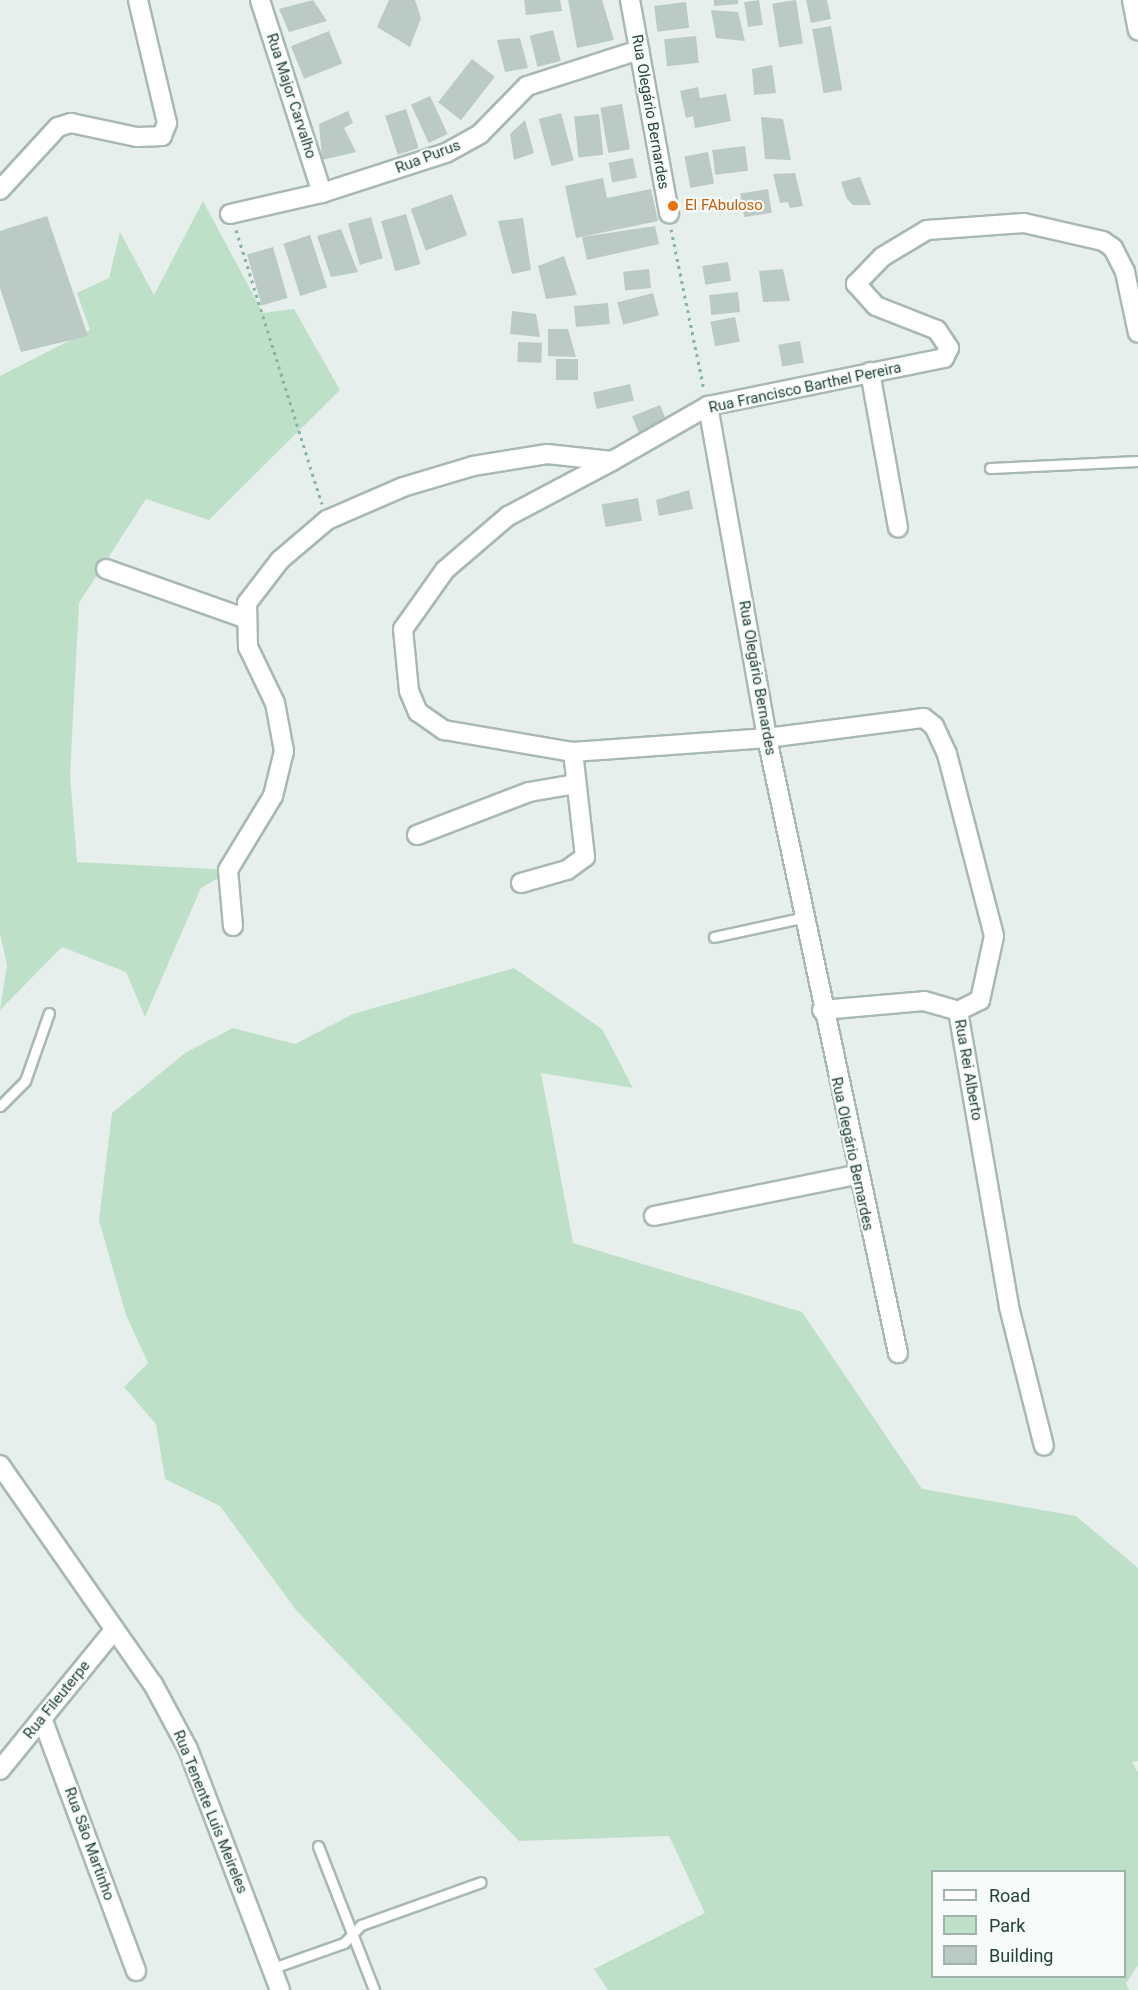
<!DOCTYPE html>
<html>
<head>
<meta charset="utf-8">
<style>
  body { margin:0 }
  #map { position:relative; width:1138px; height:1990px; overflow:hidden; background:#e6efeb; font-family:Roboto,sans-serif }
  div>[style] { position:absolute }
  .green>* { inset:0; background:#bfe0c8 }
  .building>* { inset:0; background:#bbcac4; transform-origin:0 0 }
  .path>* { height:3px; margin-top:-1.5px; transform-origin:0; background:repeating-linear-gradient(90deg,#86b3a5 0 3px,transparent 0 7.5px) }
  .roads { filter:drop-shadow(2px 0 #a8b8b2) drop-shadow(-2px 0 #a8b8b2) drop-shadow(0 2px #a8b8b2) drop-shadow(0 -2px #a8b8b2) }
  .lane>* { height:9px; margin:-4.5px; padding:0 4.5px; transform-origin:4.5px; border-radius:4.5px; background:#fff }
  .street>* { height:18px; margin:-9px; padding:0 9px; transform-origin:9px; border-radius:9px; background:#fff }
  .secondary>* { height:18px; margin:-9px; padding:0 9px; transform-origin:9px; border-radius:9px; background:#fff }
  .dots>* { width:16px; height:16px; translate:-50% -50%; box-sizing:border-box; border:3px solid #f7fbf9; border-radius:50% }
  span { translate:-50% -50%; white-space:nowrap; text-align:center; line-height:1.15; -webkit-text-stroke:4.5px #f7fbf9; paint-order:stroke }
  .street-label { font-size:15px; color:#24423a }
  .food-label { font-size:15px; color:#c56008 }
  .left { translate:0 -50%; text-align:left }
  .legend { position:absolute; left:931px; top:1870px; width:195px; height:108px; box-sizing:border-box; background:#f7fbf9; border:2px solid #a3b1ad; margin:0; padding:8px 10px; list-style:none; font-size:18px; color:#24423a }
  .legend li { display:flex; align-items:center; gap:12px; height:30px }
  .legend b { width:30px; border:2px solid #a3b1ad }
</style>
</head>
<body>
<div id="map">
  <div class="green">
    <div style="clip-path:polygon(203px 201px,263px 313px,294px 309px,340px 390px,209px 520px,146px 499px,79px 603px,70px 774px,77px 862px,232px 870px,201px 888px,145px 1017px,126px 972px,62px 947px,0 1010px,7px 965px,0 934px,0 376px,90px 330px,77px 293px,109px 278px,120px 232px,154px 295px)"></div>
    <div style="clip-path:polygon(evenodd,514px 968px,602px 1029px,633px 1088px,541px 1073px,573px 1243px,802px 1312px,922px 1489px,1076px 1516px,1138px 1568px,1138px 1761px,1132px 1762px,1138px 1772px,1138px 1965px,1126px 1983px,1129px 1990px,608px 1990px,594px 1969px,705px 1913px,669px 1836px,519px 1841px,296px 1610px,220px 1506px,165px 1479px,156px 1424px,124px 1387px,148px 1363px,126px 1315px,99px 1220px,112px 1113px,185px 1053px,233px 1028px,295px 1044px,353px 1014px,514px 968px,932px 1872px,1124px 1872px,1124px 1976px,932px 1976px,932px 1872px)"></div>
  </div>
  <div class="building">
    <div style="clip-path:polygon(313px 0,327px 21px,289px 32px,279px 9px)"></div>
    <div style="clip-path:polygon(389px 0,415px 0,421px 18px,410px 47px,377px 27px)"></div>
    <div style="clip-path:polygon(524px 0,560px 0,562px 11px,526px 15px)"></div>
    <div style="clip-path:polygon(568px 0,602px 0,614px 40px,577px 48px)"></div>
    <div style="clip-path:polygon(714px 0,738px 0,738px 4px,714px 6px)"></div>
    <div style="left:759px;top:0;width:25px;height:15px;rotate:81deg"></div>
    <div style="left:796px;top:0;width:44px;height:24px;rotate:81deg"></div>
    <div style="clip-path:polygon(806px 0,827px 0,831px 19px,811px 23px)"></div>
    <div style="left:686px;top:2px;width:26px;height:32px;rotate:83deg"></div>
    <div style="clip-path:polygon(711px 10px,738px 12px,745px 41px,716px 38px)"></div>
    <div style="left:831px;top:26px;width:65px;height:19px;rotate:80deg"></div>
    <div style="left:553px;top:30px;width:32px;height:24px;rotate:76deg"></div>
    <div style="left:329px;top:31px;width:35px;height:41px;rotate:68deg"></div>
    <div style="left:696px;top:36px;width:27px;height:32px;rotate:84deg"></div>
    <div style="clip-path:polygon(520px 38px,528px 68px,505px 72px,497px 40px)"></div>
    <div style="left:472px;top:59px;width:29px;height:55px;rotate:38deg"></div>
    <div style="clip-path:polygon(772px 65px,776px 93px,754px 95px,752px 69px)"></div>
    <div style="clip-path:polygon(698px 87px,700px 98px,726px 94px,731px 121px,695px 128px,693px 116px,686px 118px,680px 91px)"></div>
    <div style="left:430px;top:96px;width:42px;height:21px;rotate:65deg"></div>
    <div style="left:622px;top:104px;width:46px;height:22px;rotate:80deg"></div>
    <div style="left:406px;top:109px;width:41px;height:22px;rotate:72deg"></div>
    <div style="clip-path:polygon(348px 111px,353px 123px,344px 128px,356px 152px,322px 160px,319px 124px)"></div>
    <div style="left:561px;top:113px;width:49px;height:23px;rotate:75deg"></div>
    <div style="left:599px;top:114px;width:41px;height:25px;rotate:84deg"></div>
    <div style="clip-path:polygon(761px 117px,783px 119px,791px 160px,765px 159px)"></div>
    <div style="clip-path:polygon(525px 120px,534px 153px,514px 160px,510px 134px)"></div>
    <div style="left:745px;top:146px;width:25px;height:33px;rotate:83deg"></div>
    <div style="left:708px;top:152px;width:32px;height:24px;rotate:79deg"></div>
    <div style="left:633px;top:158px;width:20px;height:25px;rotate:79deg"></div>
    <div style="clip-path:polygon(795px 173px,803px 206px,790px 208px,788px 202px,780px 203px,773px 174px)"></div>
    <div style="clip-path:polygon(860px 177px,871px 205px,853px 205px,847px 199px,841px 182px)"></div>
    <div style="clip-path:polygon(603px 178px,607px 198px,651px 189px,658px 221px,576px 238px,565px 186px)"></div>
    <div style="left:768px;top:189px;width:24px;height:28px;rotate:81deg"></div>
    <div style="left:452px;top:194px;width:44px;height:44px;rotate:70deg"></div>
    <div style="left:406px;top:214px;width:52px;height:26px;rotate:74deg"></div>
    <div style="clip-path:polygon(47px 216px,88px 336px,21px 352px,0 288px,0 231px)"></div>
    <div style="left:371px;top:217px;width:43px;height:24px;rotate:74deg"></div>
    <div style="clip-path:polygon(523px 218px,531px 270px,512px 274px,498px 221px)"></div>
    <div style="clip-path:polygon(655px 226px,659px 244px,587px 260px,582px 237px)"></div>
    <div style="clip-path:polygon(341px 229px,358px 272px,331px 277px,317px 236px)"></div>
    <div style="left:310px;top:235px;width:55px;height:28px;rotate:72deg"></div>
    <div style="left:273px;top:247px;width:53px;height:27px;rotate:74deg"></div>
    <div style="clip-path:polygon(564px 256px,577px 295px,546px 299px,538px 266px)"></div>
    <div style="left:728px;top:262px;width:19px;height:26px;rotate:81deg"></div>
    <div style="left:649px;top:269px;width:19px;height:26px;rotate:84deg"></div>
    <div style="clip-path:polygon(783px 269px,790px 301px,763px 302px,759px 271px)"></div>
    <div style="left:738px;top:292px;width:20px;height:29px;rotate:84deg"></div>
    <div style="left:653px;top:293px;width:23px;height:37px;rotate:75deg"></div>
    <div style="left:608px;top:303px;width:21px;height:34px;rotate:85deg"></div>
    <div style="clip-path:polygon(512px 311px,536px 314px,540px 337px,510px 334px)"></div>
    <div style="left:735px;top:317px;width:25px;height:25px;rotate:79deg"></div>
    <div style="clip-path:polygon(548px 329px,568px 329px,576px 357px,548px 356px)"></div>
    <div style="left:800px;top:341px;width:22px;height:22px;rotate:80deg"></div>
    <div style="left:518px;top:342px;width:24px;height:20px;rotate:2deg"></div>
    <div style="left:556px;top:359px;width:22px;height:21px"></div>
    <div style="left:630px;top:384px;width:17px;height:38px;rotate:77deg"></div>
    <div style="left:660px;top:405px;width:22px;height:30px;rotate:68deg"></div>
    <div style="clip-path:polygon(689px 490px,693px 509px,659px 516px,656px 500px)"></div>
    <div style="left:638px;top:498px;width:23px;height:37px;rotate:80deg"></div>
  </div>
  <div class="path">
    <div style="left:671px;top:229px;width:164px;rotate:78.4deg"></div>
    <div style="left:236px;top:230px;width:287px;rotate:72.6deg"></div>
  </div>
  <div class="roads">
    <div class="lane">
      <div style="left:990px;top:468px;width:148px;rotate:-2.7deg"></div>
      <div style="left:714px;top:937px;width:94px;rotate:-12.3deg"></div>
      <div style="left:0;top:1106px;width:35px;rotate:-45deg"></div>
      <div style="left:25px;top:1081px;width:72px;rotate:-70.6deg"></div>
      <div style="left:318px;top:1846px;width:155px;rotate:68.7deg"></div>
      <div style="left:273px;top:1968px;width:75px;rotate:-19.4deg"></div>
      <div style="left:344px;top:1943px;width:25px;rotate:-47deg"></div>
      <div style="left:361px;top:1925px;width:127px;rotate:-19.7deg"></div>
    </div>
    <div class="street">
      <div style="left:260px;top:0;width:203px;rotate:72.2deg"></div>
      <div style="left:630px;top:0;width:217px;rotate:79.6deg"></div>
      <div style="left:1132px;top:0;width:31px;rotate:79deg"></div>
      <div style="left:0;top:190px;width:86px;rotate:-47.4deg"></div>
      <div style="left:58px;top:127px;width:14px;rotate:-17deg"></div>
      <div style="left:71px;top:123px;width:67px;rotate:12deg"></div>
      <div style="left:137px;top:137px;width:25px;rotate:-2deg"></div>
      <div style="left:162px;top:136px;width:14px;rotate:-69deg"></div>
      <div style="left:167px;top:123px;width:126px;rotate:-103.3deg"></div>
      <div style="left:230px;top:214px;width:94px;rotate:-12.9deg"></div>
      <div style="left:322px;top:193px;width:130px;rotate:-17.9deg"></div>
      <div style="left:446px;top:153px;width:39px;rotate:-29deg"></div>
      <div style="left:480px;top:134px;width:67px;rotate:-45.6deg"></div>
      <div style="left:527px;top:86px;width:118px;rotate:-17.8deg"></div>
      <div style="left:870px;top:372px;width:158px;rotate:79.8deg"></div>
      <div style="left:708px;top:406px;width:337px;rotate:79.9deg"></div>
      <div style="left:767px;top:738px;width:629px;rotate:77.98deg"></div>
      <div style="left:612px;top:461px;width:118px;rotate:152.1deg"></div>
      <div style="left:508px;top:516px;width:83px;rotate:139.4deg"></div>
      <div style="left:445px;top:570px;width:72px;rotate:125.4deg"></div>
      <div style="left:403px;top:629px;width:62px;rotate:84.5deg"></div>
      <div style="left:409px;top:691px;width:23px;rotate:67deg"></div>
      <div style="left:418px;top:712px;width:32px;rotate:35deg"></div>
      <div style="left:444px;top:730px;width:131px;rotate:9.7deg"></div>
      <div style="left:573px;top:752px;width:195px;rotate:-4.1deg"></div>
      <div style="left:767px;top:738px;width:158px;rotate:-7.3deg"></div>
      <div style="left:924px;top:718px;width:13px;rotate:39deg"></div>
      <div style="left:934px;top:726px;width:31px;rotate:65deg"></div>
      <div style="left:947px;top:754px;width:188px;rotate:75.5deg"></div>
      <div style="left:994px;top:936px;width:66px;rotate:102.3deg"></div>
      <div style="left:980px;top:1000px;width:25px;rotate:153deg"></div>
      <div style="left:958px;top:1011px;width:300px;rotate:80.2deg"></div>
      <div style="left:1009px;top:1307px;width:143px;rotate:75.9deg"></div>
      <div style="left:106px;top:569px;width:146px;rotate:19.5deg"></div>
      <div style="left:417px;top:835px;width:120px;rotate:-21deg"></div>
      <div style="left:529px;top:792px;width:48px;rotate:-9.7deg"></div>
      <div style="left:521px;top:883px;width:48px;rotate:-15.8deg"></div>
      <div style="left:567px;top:870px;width:22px;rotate:-36deg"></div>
      <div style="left:585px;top:857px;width:106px;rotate:-96.5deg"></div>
      <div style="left:233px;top:926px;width:56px;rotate:-95.1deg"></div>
      <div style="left:228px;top:870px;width:87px;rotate:-58.7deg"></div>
      <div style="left:273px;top:796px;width:46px;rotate:-76.3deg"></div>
      <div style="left:284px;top:751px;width:49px;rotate:-100.6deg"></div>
      <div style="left:275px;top:703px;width:62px;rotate:-115.7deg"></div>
      <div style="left:248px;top:647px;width:44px;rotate:-91.3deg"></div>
      <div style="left:247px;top:603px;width:54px;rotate:-52.5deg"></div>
      <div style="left:280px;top:560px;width:62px;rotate:-40.4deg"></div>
      <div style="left:327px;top:520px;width:83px;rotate:-23.5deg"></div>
      <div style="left:403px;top:487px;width:73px;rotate:-16.7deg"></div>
      <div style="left:473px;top:466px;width:75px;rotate:-9.2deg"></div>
      <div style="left:547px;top:454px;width:65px;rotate:6.1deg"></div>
      <div style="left:612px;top:461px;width:111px;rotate:-29.8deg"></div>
      <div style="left:708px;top:406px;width:241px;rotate:-11.5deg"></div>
      <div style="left:944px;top:358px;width:11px;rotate:-63deg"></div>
      <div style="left:949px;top:348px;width:22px;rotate:-124deg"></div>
      <div style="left:937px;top:330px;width:66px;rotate:-158.5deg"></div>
      <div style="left:876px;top:306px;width:30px;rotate:-132deg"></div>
      <div style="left:856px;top:284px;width:37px;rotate:-46deg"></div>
      <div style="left:882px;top:257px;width:52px;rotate:-31deg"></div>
      <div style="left:927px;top:230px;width:97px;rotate:-4.1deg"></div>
      <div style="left:1024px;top:223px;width:81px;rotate:12.8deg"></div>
      <div style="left:1103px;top:241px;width:12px;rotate:35deg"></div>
      <div style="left:1113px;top:248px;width:27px;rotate:63deg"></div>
      <div style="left:1125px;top:272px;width:62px;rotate:78deg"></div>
      <div style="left:822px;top:1010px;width:102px;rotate:-5deg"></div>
      <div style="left:924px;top:1001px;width:35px;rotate:16deg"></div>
      <div style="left:654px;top:1216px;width:206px;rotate:-11.5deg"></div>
      <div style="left:42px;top:1718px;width:270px;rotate:69.6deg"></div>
    </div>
    <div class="secondary">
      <div style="left:0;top:1465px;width:267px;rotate:55.1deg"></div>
      <div style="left:153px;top:1684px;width:74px;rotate:61.7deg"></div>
      <div style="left:188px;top:1749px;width:258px;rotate:69.1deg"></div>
      <div style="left:0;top:1770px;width:181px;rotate:-50.8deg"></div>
    </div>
  </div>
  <div class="dots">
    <div style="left:673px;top:206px;background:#e8710a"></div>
  </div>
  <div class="street-label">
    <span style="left:291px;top:96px;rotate:72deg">Rua Major Carvalho</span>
    <span style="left:650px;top:112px;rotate:80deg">Rua Olegário Bernardes</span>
    <span style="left:428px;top:157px;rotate:-21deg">Rua Purus</span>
    <span style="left:805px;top:388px;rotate:-12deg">Rua Francisco Barthel Pereira</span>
    <span style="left:757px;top:678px;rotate:80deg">Rua Olegário Bernardes</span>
    <span style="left:968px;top:1070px;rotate:80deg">Rua Rei Alberto</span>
    <span style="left:852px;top:1154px;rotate:78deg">Rua Olegário Bernardes</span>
    <span style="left:57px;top:1700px;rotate:-51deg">Rua Fileuterpe</span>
    <span style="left:210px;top:1812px;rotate:68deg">Rua Tenente Luís Meireles</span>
    <span style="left:89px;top:1844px;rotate:70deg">Rua São Martinho</span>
  </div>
  <div class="food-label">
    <span class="left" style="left:685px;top:206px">El FAbuloso</span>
  </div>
  <ul class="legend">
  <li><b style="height:8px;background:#fff"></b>Road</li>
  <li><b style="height:16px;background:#bfe0c8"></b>Park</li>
  <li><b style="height:16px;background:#bbcac4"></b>Building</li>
  </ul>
</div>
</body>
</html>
